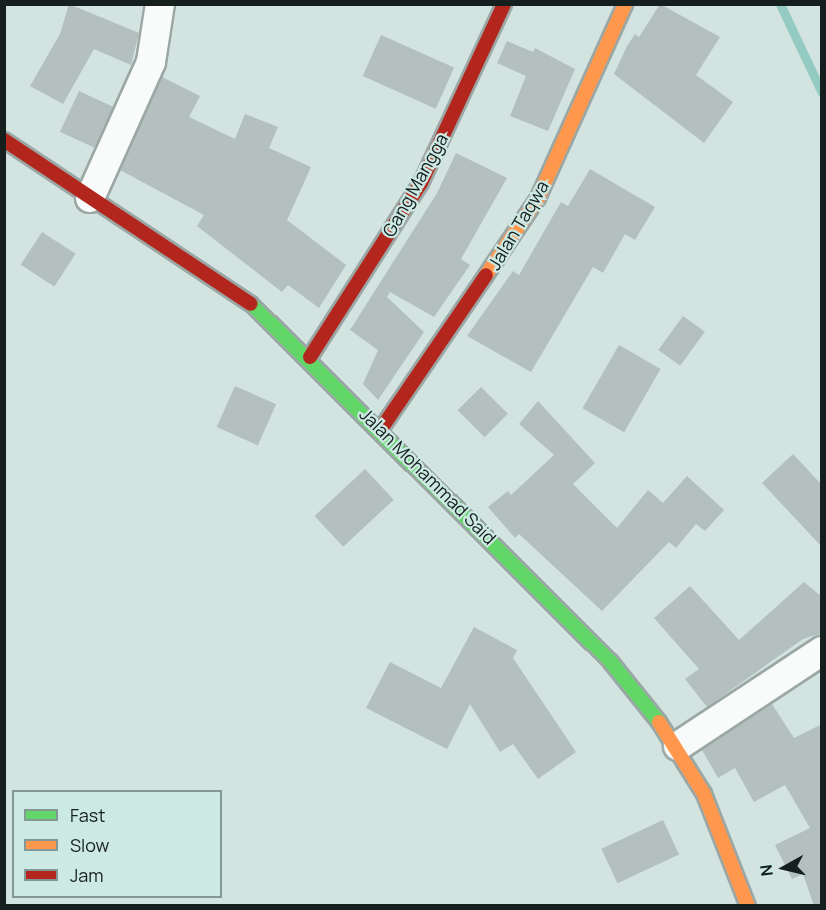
<!DOCTYPE html>
<html>
<head>
<meta charset="utf-8">
<style>
  body { margin:0 }
  #map { position:relative; width:826px; height:910px; overflow:hidden; background:#d3e3e0; font-family:Manrope,sans-serif }
  div>[style] { position:absolute }
  .stream>* { height:9px; margin:-4.5px; padding:0 4.5px; transform-origin:4.5px; border-radius:4.5px; background:#93cac1 }
  .building>* { inset:0; background:#b3c0bd; transform-origin:0 0 }
  .roads { filter:drop-shadow(2px 0 #9aa7a5) drop-shadow(-2px 0 #9aa7a5) drop-shadow(0 2px #9aa7a5) drop-shadow(0 -2px #9aa7a5) }
  .street>* { height:28px; margin:-14px; padding:0 14px; transform-origin:14px; border-radius:14px; background:#f8fbfa }
  .fast>* { height:14px; margin:-7px; padding:0 7px; transform-origin:7px; border-radius:7px; background:#63d668 }
  .slow>* { height:14px; margin:-7px; padding:0 7px; transform-origin:7px; border-radius:7px; background:#ff974d }
  .jam>* { height:14px; margin:-7px; padding:0 7px; transform-origin:7px; border-radius:7px; background:#b3261e }
  span { translate:-50% -50%; white-space:nowrap; text-align:center; line-height:1.15; -webkit-text-stroke:4.5px #cde9e3; paint-order:stroke }
  .street-label { font-size:18px; color:#151f1d }
  .frame { position:absolute; inset:0; border:6px solid #151f1d; pointer-events:none }
  .legend { position:absolute; left:12px; top:790px; width:210px; height:108px; box-sizing:border-box; background:#cde9e3; border:2px solid #839894; margin:0; padding:8px 10px; list-style:none; font-size:18px; color:#151f1d }
  .legend li { display:flex; align-items:center; gap:12px; height:30px }
  .legend b { width:30px; border:2px solid #839894 }
  .north { position:absolute; left:754px; top:838px; width:60px; height:60px; -webkit-text-stroke:4px #cde9e3; paint-order:stroke; rotate:262deg; font-size:16px; font-weight:700; line-height:24px; text-align:center; color:#151f1d }
  .north::after { content:''; display:block; margin:auto; width:21px; height:27px; background:#151f1d; clip-path:polygon(50% 0,100% 100%,50% 72%,0 100%) }
</style>
</head>
<body>
<div id="map">
  <div class="stream">
    <div style="left:780px;top:4px;width:98px;rotate:64.7deg"></div>
  </div>
  <div class="building">
    <div style="clip-path:polygon(69px 4px,139px 33px,131px 65px,94px 49px,63px 104px,30px 86px,60px 34px)"></div>
    <div style="clip-path:polygon(660px 4px,720px 37px,696px 75px,733px 102px,704px 143px,614px 74px,627px 46px,635px 34px,639px 37px)"></div>
    <div style="left:381px;top:35px;width:80px;height:45px;rotate:24deg"></div>
    <div style="clip-path:polygon(507px 41px,533px 52px,535px 48px,575px 69px,548px 131px,510px 116px,526px 76px,497px 63px)"></div>
    <div style="clip-path:polygon(162px 77px,200px 96px,189px 117px,235px 139px,245px 114px,278px 127px,269px 148px,311px 167px,287px 220px,346px 265px,319px 308px,288px 285px,282px 292px,197px 226px,204px 215px,120px 170px)"></div>
    <div style="left:79px;top:91px;width:38px;height:45px;rotate:25deg"></div>
    <div style="clip-path:polygon(456px 153px,507px 178px,461px 259px,470px 265px,434px 317px,390px 292px,387px 297px,424px 332px,378px 400px,363px 384px,378px 350px,350px 330px,437px 193px)"></div>
    <div style="clip-path:polygon(590px 169px,655px 207px,635px 240px,625px 234px,603px 273px,593px 267px,531px 372px,467px 336px,513px 271px,519px 275px,561px 202px,568px 206px)"></div>
    <div style="left:42px;top:232px;width:40px;height:39px;rotate:33deg"></div>
    <div style="left:683px;top:316px;width:27px;height:42px;rotate:36deg"></div>
    <div style="left:619px;top:345px;width:48px;height:73px;rotate:30deg"></div>
    <div style="left:235px;top:386px;width:45px;height:45px;rotate:24deg"></div>
    <div style="left:481px;top:387px;width:38px;height:33px;rotate:45deg"></div>
    <div style="clip-path:polygon(538px 401px,595px 463px,573px 484px,617px 528px,648px 490px,663px 503px,687px 476px,724px 510px,705px 531px,696px 524px,676px 548px,669px 542px,602px 611px,519px 534px,515px 538px,488px 507px,508px 491px,511px 495px,554px 455px,519px 424px)"></div>
    <div style="clip-path:polygon(793px 454px,822px 485px,822px 547px,762px 483px)"></div>
    <div style="left:365px;top:469px;width:42px;height:69px;rotate:47deg"></div>
    <div style="clip-path:polygon(804px 582px,822px 597px,822px 633px,803px 639px,707px 707px,685px 679px,699px 669px,654px 618px,690px 586px,739px 640px)"></div>
    <div style="clip-path:polygon(474px 627px,517px 650px,513px 658px,576px 752px,538px 779px,513px 744px,500px 752px,470px 704px,447px 749px,366px 708px,390px 662px,441px 688px)"></div>
    <div style="clip-path:polygon(772px 704px,794px 738px,822px 724px,822px 906px,814px 906px,803px 874px,792px 879px,775px 845px,810px 828px,785px 785px,754px 802px,735px 768px,718px 778px,702px 750px)"></div>
    <div style="left:663px;top:820px;width:38px;height:68px;rotate:65deg"></div>
  </div>
  <div class="roads">
    <div class="street">
      <div style="left:90px;top:198px;width:149px;rotate:-65.8deg"></div>
      <div style="left:151px;top:62px;width:59px;rotate:-81.2deg"></div>
      <div style="left:678px;top:746px;width:173px;rotate:-33.4deg"></div>
    </div>
    <div class="fast">
      <div style="left:251px;top:304px;width:506px;rotate:44.84deg"></div>
      <div style="left:610px;top:661px;width:78px;rotate:51.2deg"></div>
    </div>
    <div class="slow">
      <div style="left:486px;top:275px;width:93px;rotate:-56deg"></div>
      <div style="left:538px;top:198px;width:213px;rotate:-65.8deg"></div>
      <div style="left:659px;top:722px;width:85px;rotate:58deg"></div>
      <div style="left:704px;top:794px;width:120px;rotate:68.6deg"></div>
    </div>
    <div class="jam">
      <div style="left:4px;top:140px;width:296px;rotate:33.6deg"></div>
      <div style="left:310px;top:357px;width:206px;rotate:-57.5deg"></div>
      <div style="left:421px;top:183px;width:197px;rotate:-65.1deg"></div>
      <div style="left:381px;top:429px;width:186px;rotate:-55.7deg"></div>
    </div>
  </div>
  <div class="street-label">
    <span style="left:415px;top:185px;rotate:-61deg">Gang Mangga</span>
    <span style="left:518px;top:225px;rotate:-59deg">Jalan Taqwa</span>
    <span style="left:428px;top:476px;rotate:45deg">Jalan Mohammad Said</span>
  </div>
  <div class="frame"></div>
  <ul class="legend">
  <li><b style="height:8px;background:#63d668"></b>Fast</li>
  <li><b style="height:8px;background:#ff974d"></b>Slow</li>
  <li><b style="height:8px;background:#b3261e"></b>Jam</li>
  </ul>
  <div class="north">N</div>
</div>
</body>
</html>
